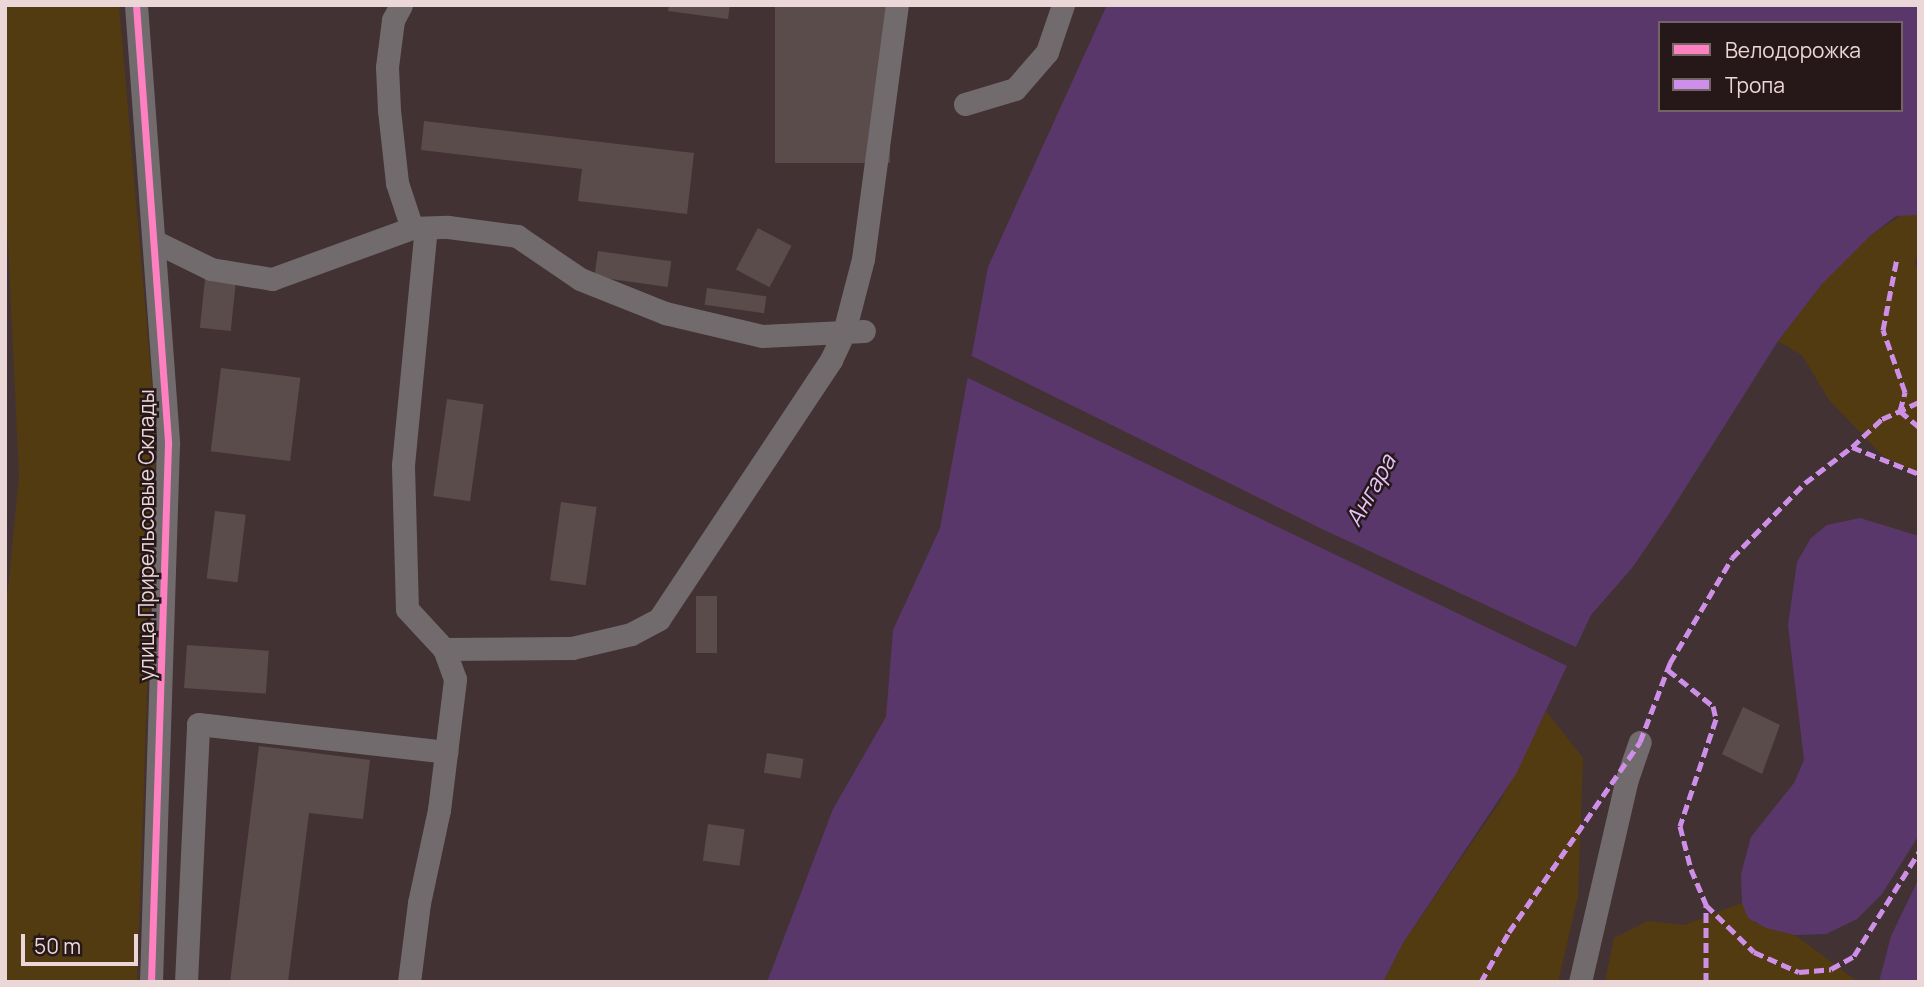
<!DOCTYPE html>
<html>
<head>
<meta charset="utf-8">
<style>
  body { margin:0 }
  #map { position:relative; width:1924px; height:987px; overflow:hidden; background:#433233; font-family:Manrope,sans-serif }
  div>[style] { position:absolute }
  .green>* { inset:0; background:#533b11 }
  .water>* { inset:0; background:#5a376b }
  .pier>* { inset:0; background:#433233 }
  .building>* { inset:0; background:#5a4c4b; transform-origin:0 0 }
  .minor>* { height:23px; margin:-11.5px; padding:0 11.5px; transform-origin:11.5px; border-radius:11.5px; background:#726b6e }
  .quiet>* { height:5px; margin-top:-2.5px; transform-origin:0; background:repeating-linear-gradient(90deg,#ce8fe9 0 10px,transparent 0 15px) }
  .cycleway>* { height:7px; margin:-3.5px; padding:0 3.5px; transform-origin:3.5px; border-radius:3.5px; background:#ff80c0 }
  span { translate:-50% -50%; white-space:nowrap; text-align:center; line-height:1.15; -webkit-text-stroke:5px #261819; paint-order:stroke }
  .street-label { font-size:21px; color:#ecd7d8 }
  .water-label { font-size:23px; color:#e6c6fa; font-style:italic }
  .frame { position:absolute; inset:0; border:7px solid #ecd7d8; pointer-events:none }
  .legend { position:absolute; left:1658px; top:21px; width:245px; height:91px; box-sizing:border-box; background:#261819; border:2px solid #756465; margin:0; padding:9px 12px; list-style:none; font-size:21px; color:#ecd7d8 }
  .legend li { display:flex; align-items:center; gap:14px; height:35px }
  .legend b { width:35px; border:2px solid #756465 }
  .scale { position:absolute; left:21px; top:934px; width:117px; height:32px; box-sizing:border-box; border:4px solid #ecd7d8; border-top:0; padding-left:9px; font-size:21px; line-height:24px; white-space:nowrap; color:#ecd7d8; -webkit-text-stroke:5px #261819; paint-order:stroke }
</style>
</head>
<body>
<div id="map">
  <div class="green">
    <div style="clip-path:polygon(5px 5px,119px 5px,156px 432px,137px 982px,5px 982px,5px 620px,19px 476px,5px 180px)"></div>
    <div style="clip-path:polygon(1905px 213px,1919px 215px,1919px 253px,1914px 263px,1919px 271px,1919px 474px,1883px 456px,1829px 400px,1802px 355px,1778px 341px,1822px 284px,1870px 236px)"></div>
    <div style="clip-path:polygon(1546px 711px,1583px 758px,1578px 896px,1558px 982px,1383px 982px,1403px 943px,1500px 802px)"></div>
    <div style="clip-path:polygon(1742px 903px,1755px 923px,1795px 935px,1858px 982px,1605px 982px,1614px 938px,1648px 921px,1684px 925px)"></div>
  </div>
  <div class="water">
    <div style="clip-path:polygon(evenodd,1107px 5px,1919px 5px,1919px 215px,1896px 216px,1870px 236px,1822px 284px,1778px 341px,1667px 517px,1632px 568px,1591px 615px,1516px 774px,1403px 943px,1383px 982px,767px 982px,833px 809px,886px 717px,893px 630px,940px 528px,988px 267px,1107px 5px,1660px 23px,1901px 23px,1901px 110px,1660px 110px,1660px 23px)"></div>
    <div style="clip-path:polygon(1860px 518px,1919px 536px,1919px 835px,1882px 894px,1857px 919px,1826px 934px,1795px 935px,1766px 928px,1748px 918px,1742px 903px,1741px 874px,1751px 837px,1794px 783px,1804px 760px,1788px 625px,1797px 562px,1811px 538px,1827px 525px)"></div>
    <div style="clip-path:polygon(1919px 878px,1919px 982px,1879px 982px,1891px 936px)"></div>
  </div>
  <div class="pier">
    <div style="clip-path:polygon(970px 355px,1322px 529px,1578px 648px,1569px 667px,966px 377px)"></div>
  </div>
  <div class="building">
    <div style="clip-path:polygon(669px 5px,730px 5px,728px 19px,668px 11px)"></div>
    <div style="left:775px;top:5px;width:115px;height:158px"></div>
    <div style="clip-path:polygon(424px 121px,694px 153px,687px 214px,578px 201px,582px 169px,421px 150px)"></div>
    <div style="left:758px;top:228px;width:38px;height:47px;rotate:28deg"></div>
    <div style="left:598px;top:251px;width:74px;height:26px;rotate:8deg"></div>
    <div style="left:205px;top:279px;width:31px;height:49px;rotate:6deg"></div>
    <div style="left:707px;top:288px;width:60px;height:17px;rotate:8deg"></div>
    <div style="left:221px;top:368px;width:80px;height:84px;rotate:7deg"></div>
    <div style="left:447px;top:399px;width:37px;height:98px;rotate:8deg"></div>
    <div style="left:561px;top:502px;width:36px;height:79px;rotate:8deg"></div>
    <div style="left:215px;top:511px;width:31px;height:68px;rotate:7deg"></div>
    <div style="left:696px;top:596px;width:21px;height:57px"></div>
    <div style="left:187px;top:645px;width:82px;height:43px;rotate:4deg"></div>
    <div style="clip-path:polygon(1743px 707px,1780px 725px,1762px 774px,1722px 754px)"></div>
    <div style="clip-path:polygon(259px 746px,370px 760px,363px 819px,309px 813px,288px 982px,230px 982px)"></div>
    <div style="left:767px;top:753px;width:37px;height:20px;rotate:9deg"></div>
    <div style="left:708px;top:824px;width:37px;height:37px;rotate:8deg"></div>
  </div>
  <div class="minor">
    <div style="left:136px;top:5px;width:440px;rotate:85.8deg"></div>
    <div style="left:168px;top:444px;width:538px;rotate:91.81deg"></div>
    <div style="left:401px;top:5px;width:17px;rotate:118deg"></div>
    <div style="left:393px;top:20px;width:47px;rotate:97.3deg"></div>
    <div style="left:387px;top:67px;width:43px;rotate:87.3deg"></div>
    <div style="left:389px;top:110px;width:73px;rotate:83.7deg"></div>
    <div style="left:397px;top:183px;width:47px;rotate:71.6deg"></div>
    <div style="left:965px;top:104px;width:52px;rotate:-16.7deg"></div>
    <div style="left:1015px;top:89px;width:49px;rotate:-49.1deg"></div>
    <div style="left:1047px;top:52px;width:50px;rotate:-71.2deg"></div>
    <div style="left:156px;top:242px;width:61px;rotate:26.1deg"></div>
    <div style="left:211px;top:269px;width:62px;rotate:9.3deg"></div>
    <div style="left:272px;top:279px;width:149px;rotate:-20deg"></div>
    <div style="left:412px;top:228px;width:36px;rotate:-2deg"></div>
    <div style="left:448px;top:227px;width:70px;rotate:7.4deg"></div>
    <div style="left:517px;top:236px;width:76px;rotate:34.3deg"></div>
    <div style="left:580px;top:279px;width:92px;rotate:21.8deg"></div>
    <div style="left:665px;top:313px;width:100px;rotate:13.3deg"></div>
    <div style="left:762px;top:336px;width:102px;rotate:-2.8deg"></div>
    <div style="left:444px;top:649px;width:128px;rotate:-0.4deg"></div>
    <div style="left:572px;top:648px;width:61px;rotate:-13.3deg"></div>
    <div style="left:631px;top:634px;width:32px;rotate:-28deg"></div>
    <div style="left:659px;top:619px;width:311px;rotate:-56.4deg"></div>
    <div style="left:831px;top:360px;width:31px;rotate:-65deg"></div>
    <div style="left:844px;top:332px;width:75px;rotate:-75.4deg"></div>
    <div style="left:863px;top:259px;width:256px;rotate:-82.4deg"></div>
    <div style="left:186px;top:982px;width:258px;rotate:-87.3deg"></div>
    <div style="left:198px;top:724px;width:250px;rotate:6.4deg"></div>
    <div style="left:409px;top:982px;width:80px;rotate:-82.8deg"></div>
    <div style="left:419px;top:903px;width:95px;rotate:-77.9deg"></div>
    <div style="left:439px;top:810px;width:132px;rotate:-83deg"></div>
    <div style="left:455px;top:679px;width:32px;rotate:-110deg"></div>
    <div style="left:444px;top:649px;width:54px;rotate:-132.8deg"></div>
    <div style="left:407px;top:609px;width:144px;rotate:-91.6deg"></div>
    <div style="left:403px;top:465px;width:238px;rotate:-84.5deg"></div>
    <div style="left:1580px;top:982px;width:208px;rotate:-77deg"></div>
    <div style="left:1627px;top:779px;width:39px;rotate:-71deg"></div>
  </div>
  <div class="quiet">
    <div style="left:1919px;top:402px;width:21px;rotate:155deg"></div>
    <div style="left:1900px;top:411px;width:25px;rotate:40deg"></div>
    <div style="left:1852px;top:447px;width:41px;rotate:-43deg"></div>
    <div style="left:1882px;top:419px;width:20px;rotate:-24deg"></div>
    <div style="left:1900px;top:411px;width:20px;rotate:-75deg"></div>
    <div style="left:1905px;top:392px;width:66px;rotate:-109.5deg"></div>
    <div style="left:1883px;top:330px;width:73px;rotate:-79deg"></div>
    <div style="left:1668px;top:670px;width:58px;rotate:38.7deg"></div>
    <div style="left:1713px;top:706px;width:13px;rotate:77deg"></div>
    <div style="left:1716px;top:719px;width:113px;rotate:108.6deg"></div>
    <div style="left:1680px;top:826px;width:44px;rotate:75.7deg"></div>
    <div style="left:1691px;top:869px;width:39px;rotate:67deg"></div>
    <div style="left:1706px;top:905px;width:67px;rotate:44.4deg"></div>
    <div style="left:1754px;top:952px;width:49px;rotate:24deg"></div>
    <div style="left:1799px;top:972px;width:32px;rotate:-5deg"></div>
    <div style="left:1831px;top:969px;width:26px;rotate:-29deg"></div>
    <div style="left:1854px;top:956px;width:123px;rotate:-58deg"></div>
    <div style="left:1481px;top:982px;width:57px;rotate:-60.8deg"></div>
    <div style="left:1509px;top:932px;width:231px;rotate:-55.4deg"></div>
    <div style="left:1640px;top:742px;width:85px;rotate:-69.2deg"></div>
    <div style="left:1670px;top:663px;width:122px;rotate:-59.4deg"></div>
    <div style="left:1732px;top:558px;width:105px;rotate:-45.8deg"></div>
    <div style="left:1805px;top:483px;width:59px;rotate:-37.5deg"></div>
    <div style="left:1852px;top:447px;width:72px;rotate:21.9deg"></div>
    <div style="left:1706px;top:982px;width:77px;rotate:-90deg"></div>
  </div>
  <div class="cycleway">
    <div style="left:136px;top:5px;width:440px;rotate:85.8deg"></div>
    <div style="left:168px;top:444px;width:538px;rotate:91.81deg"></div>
  </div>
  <div class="street-label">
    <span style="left:146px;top:535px;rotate:-90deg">улица Прирельсовые Склады</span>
  </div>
  <div class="water-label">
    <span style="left:1370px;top:490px;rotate:-61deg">Ангара</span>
  </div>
  <div class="frame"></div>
  <ul class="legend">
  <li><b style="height:9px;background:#ff80c0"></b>Велодорожка</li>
  <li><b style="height:9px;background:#ce8fe9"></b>Тропа</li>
  </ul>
  <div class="scale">50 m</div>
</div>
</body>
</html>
